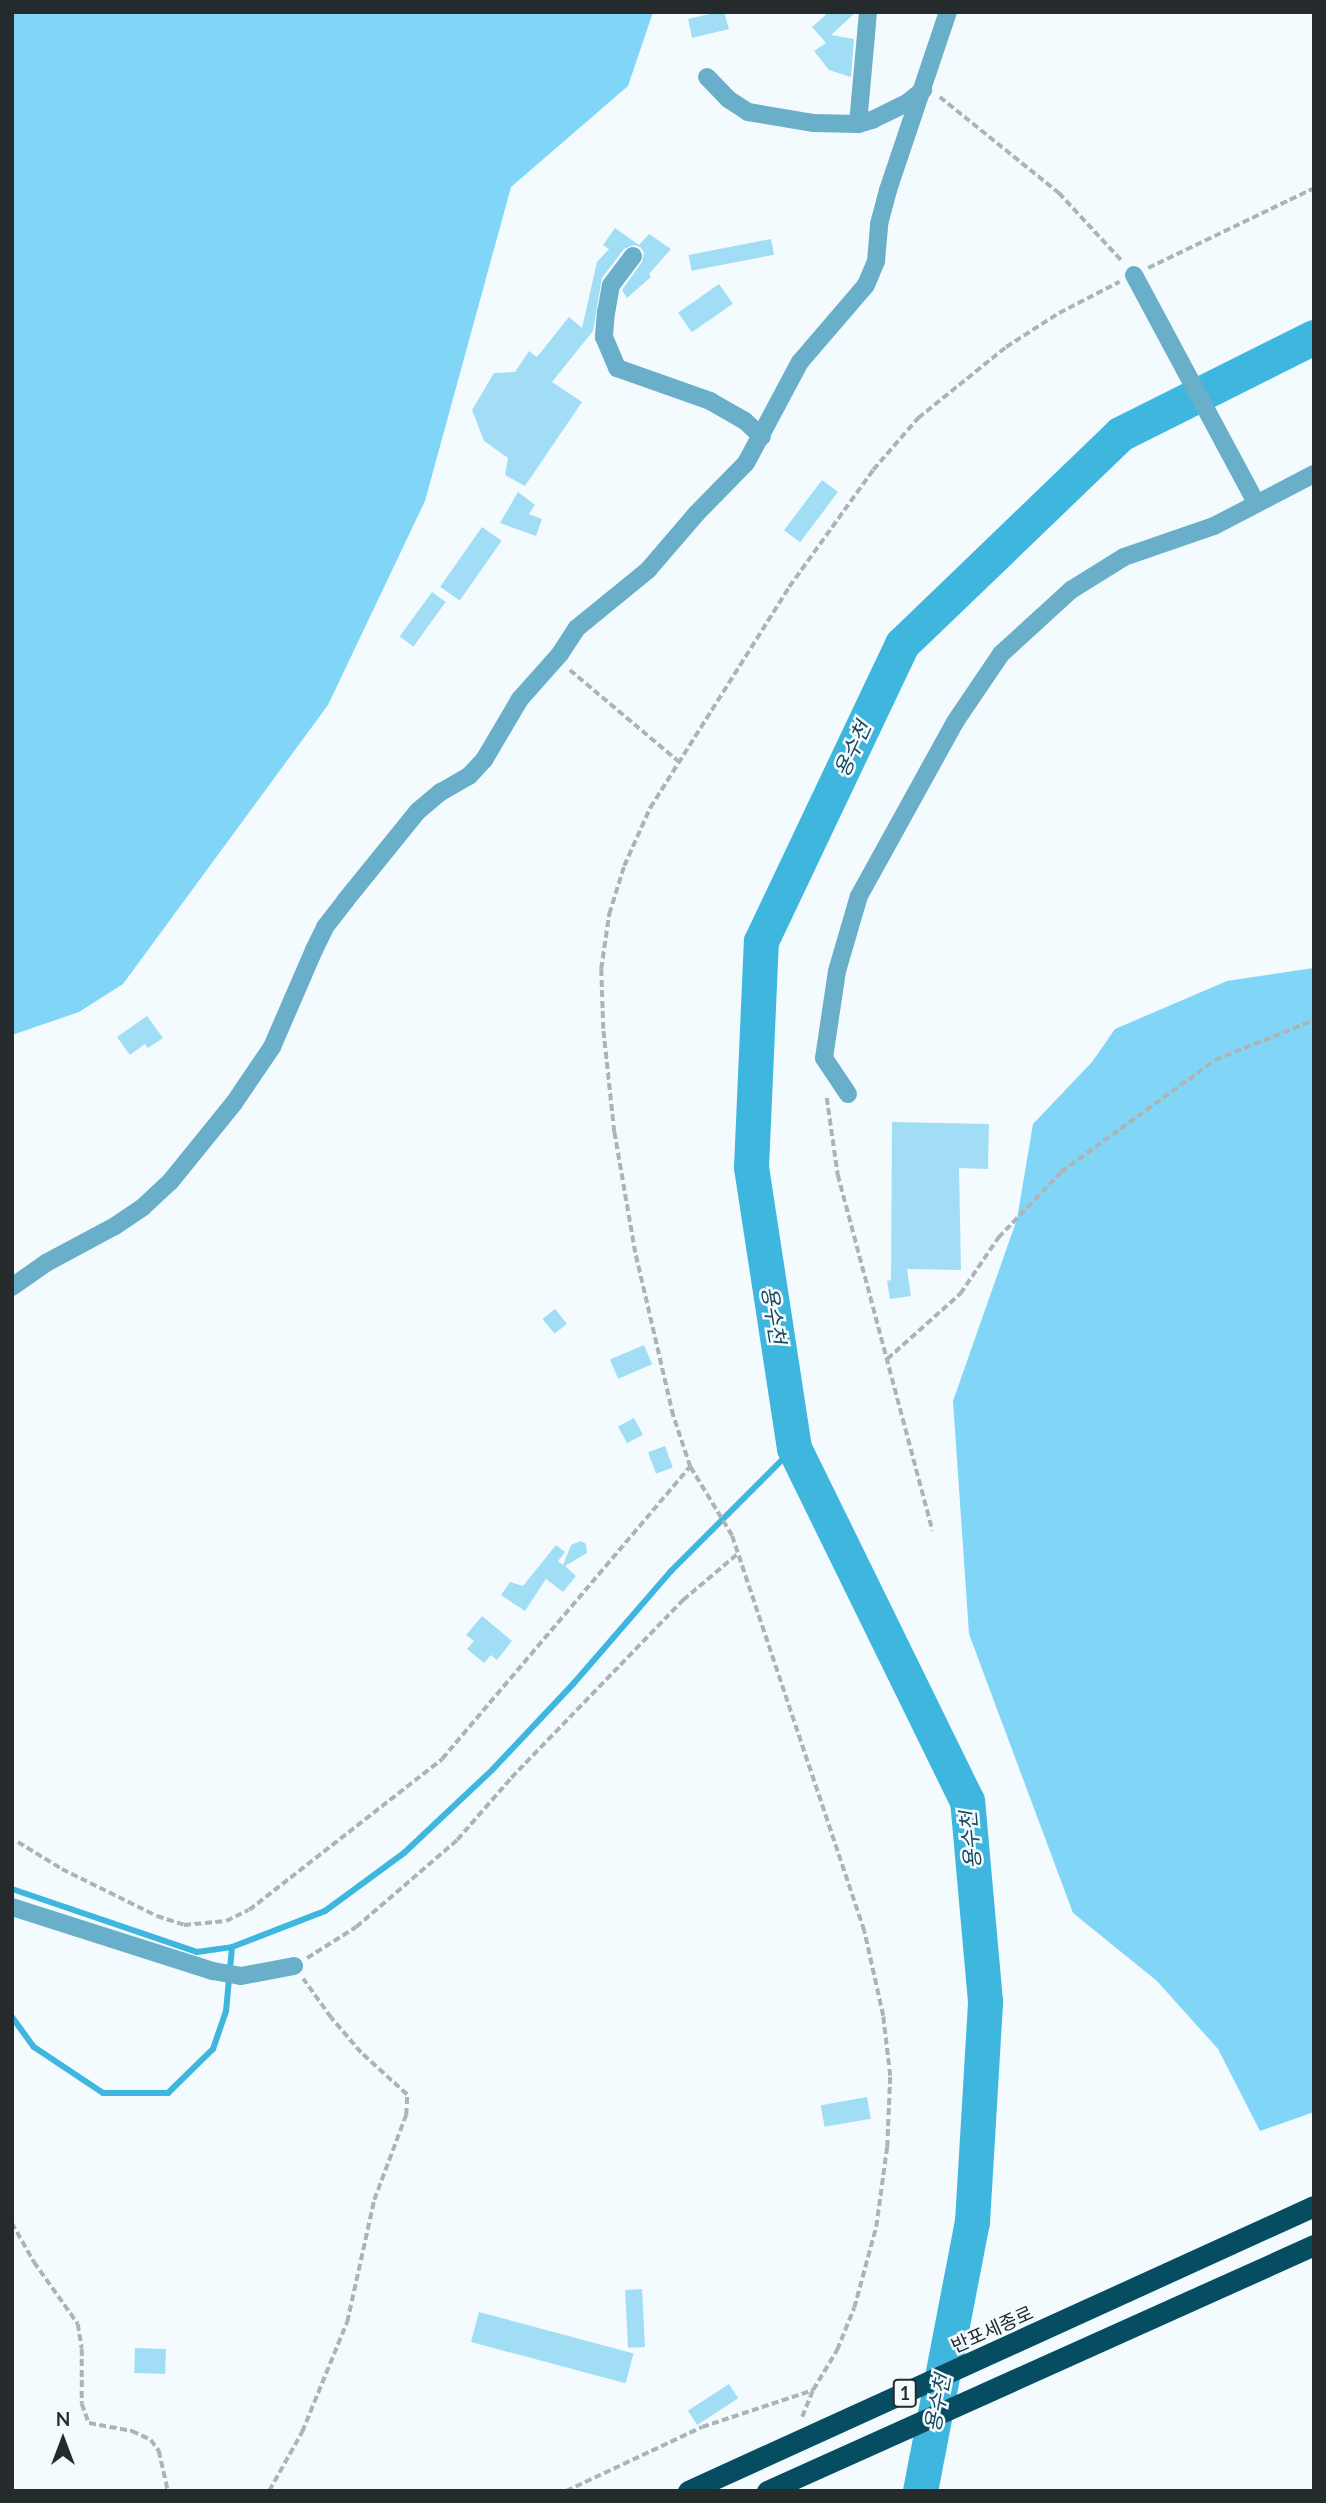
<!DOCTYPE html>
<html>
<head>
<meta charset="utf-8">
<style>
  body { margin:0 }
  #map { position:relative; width:1326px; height:2503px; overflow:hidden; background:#f3fbff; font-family:Lato,"Noto Sans KR",sans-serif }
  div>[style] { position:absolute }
  .forest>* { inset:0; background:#81d6f7 }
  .stream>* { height:6px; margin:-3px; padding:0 3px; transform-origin:3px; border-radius:3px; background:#3eb6de }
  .river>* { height:35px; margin:-17.5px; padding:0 17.5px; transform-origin:17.5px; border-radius:17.5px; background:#3eb6de }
  .building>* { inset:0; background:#a1def6; transform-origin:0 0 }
  .path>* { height:3.5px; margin-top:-1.75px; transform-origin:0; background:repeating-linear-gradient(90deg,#adb4b7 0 7px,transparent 0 10.5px) }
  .minor>* { height:18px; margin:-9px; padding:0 9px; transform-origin:9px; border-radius:9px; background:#69afc9 }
  .highway>* { height:21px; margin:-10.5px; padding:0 10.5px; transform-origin:10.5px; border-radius:10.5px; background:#074d62 }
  span { translate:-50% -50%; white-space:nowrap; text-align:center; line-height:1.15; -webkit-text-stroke:5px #f3fbff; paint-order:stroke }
  .shield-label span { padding:2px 5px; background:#f3fbff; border:2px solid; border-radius:5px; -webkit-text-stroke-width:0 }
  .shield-label { font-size:18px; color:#252a2c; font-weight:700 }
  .street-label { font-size:19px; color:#252a2c }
  .water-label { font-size:21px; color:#18495a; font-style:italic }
  .frame { position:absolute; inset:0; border:14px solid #252a2c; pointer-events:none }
  .north { position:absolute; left:28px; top:2405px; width:70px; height:70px; -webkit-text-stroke:5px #f3fbff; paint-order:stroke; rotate:0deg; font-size:19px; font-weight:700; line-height:28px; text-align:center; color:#252a2c }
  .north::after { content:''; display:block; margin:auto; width:24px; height:32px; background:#252a2c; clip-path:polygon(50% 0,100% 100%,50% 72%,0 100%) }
</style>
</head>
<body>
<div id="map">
  <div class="forest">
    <div style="clip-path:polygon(12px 12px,653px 12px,628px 86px,511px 187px,425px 501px,328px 705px,123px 984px,79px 1012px,12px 1035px)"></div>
    <div style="clip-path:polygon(1314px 968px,1314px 2112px,1260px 2131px,1218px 2049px,1157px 1981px,1073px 1913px,969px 1634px,953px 1401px,1017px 1219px,1033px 1124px,1092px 1062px,1115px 1029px,1227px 981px)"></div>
  </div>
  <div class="stream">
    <div style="left:12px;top:1889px;width:195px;rotate:18.8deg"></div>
    <div style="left:197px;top:1952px;width:35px;rotate:-8deg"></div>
    <div style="left:12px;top:2017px;width:37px;rotate:54deg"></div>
    <div style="left:34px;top:2047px;width:83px;rotate:33.7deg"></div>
    <div style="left:103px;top:2093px;width:65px"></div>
    <div style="left:168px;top:2093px;width:63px;rotate:-44.4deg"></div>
    <div style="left:213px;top:2049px;width:40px;rotate:-71.1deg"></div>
    <div style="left:226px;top:2011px;width:64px;rotate:-84.6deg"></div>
    <div style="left:232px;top:1947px;width:100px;rotate:-21.2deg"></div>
    <div style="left:325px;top:1911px;width:98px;rotate:-36.3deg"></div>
    <div style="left:404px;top:1853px;width:122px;rotate:-43.3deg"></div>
    <div style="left:493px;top:1769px;width:118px;rotate:-46.7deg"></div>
    <div style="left:574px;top:1683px;width:148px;rotate:-49.1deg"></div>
    <div style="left:671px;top:1571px;width:174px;rotate:-45deg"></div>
  </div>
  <div class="river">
    <div style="left:920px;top:2491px;width:274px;rotate:-79.1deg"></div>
    <div style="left:972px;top:2222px;width:221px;rotate:-86.6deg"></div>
    <div style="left:985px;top:2001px;width:201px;rotate:-95.1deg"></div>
    <div style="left:967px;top:1801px;width:393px;rotate:-116.1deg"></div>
    <div style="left:794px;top:1448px;width:284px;rotate:-98.7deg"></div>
    <div style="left:751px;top:1167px;width:226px;rotate:-87.5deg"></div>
    <div style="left:761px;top:941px;width:329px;rotate:-64.6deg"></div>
    <div style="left:902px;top:644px;width:303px;rotate:-43.9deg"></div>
    <div style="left:1120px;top:434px;width:217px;rotate:-26.6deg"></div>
  </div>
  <div class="building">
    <div style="clip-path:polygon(718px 12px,724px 12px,729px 29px,692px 38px,688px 19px)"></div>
    <div style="clip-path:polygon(829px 12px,856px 12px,831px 35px,854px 39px,851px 77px,829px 70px,814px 51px,826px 43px,812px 27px)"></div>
    <div style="clip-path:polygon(615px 228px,639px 245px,649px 234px,671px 249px,649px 274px,651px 277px,627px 298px,622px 290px,642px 262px,644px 252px,640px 247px,634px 245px,624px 249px,602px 278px,593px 331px,552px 382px,582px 402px,525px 486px,505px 475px,508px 458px,484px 441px,472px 410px,494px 373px,515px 372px,529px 351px,537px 357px,569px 317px,582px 328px,597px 262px,609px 249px,603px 245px)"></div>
    <div style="left:771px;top:239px;width:16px;height:84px;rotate:79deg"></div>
    <div style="left:719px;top:284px;width:24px;height:50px;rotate:55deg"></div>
    <div style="left:822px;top:480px;width:20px;height:63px;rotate:37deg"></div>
    <div style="clip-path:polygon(518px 492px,535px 505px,529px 514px,542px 519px,536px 536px,500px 523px)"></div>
    <div style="left:482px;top:527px;width:24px;height:73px;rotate:35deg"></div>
    <div style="left:432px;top:592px;width:17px;height:55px;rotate:36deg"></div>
    <div style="clip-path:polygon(147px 1016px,163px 1038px,148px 1048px,145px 1044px,130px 1055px,117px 1037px)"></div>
    <div style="clip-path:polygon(892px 1122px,989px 1124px,988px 1169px,959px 1168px,961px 1270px,907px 1269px,911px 1296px,890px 1299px,887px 1281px,891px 1280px)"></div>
    <div style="left:555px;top:1309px;width:19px;height:16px;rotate:51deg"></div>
    <div style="left:644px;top:1345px;width:21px;height:37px;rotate:67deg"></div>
    <div style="left:634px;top:1418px;width:19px;height:18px;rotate:62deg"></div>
    <div style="left:665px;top:1446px;width:23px;height:18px;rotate:70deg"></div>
    <div style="clip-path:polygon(581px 1541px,586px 1544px,587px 1553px,565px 1566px,576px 1576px,563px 1592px,546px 1579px,525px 1611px,501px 1595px,510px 1582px,523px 1586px,556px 1545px,565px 1552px,558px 1561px,563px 1565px,571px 1545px)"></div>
    <div style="clip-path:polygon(482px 1616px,512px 1641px,497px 1660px,491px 1655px,484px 1663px,467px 1649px,474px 1641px,466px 1635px)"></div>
    <div style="left:867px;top:2097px;width:22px;height:47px;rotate:80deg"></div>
    <div style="left:642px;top:2289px;width:58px;height:17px;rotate:87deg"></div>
    <div style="left:479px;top:2312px;width:160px;height:31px;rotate:15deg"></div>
    <div style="left:135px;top:2348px;width:31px;height:25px;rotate:2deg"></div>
    <div style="left:729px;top:2384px;width:17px;height:49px;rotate:57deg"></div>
  </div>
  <div class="path">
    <div style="left:940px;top:97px;width:153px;rotate:38.9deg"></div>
    <div style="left:1059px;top:193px;width:94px;rotate:47.2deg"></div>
    <div style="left:1148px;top:268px;width:184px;rotate:-25.7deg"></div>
    <div style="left:570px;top:670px;width:141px;rotate:40.1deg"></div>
    <div style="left:827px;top:1098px;width:78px;rotate:81.9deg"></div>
    <div style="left:838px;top:1175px;width:368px;rotate:75.1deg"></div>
    <div style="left:887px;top:1359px;width:98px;rotate:-41.7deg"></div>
    <div style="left:960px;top:1294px;width:68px;rotate:-55.8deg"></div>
    <div style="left:998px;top:1238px;width:91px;rotate:-46.3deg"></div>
    <div style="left:1061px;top:1172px;width:190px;rotate:-36deg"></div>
    <div style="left:1215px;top:1060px;width:107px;rotate:-22deg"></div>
    <div style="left:18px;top:1842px;width:52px;rotate:31.5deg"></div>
    <div style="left:62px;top:1869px;width:106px;rotate:26.3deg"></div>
    <div style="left:157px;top:1916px;width:28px;rotate:18deg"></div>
    <div style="left:184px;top:1925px;width:42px;rotate:-5.4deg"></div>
    <div style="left:226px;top:1921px;width:25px;rotate:-26deg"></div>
    <div style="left:249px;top:1910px;width:245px;rotate:-38deg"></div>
    <div style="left:442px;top:1759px;width:383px;rotate:-49.7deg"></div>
    <div style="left:307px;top:1958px;width:58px;rotate:-32.3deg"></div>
    <div style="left:356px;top:1927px;width:133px;rotate:-40.7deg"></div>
    <div style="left:457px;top:1840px;width:82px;rotate:-48.9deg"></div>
    <div style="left:511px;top:1778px;width:248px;rotate:-46deg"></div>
    <div style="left:683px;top:1600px;width:70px;rotate:-40.3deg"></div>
    <div style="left:12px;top:2223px;width:45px;rotate:60.6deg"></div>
    <div style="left:34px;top:2262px;width:76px;rotate:54.6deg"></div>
    <div style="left:78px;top:2324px;width:25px;rotate:81deg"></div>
    <div style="left:82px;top:2349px;width:55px;rotate:90deg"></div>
    <div style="left:82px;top:2404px;width:20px;rotate:70deg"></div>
    <div style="left:89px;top:2423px;width:44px;rotate:10.5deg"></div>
    <div style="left:132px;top:2431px;width:21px;rotate:25deg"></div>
    <div style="left:151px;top:2440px;width:14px;rotate:54deg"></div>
    <div style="left:159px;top:2451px;width:41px;rotate:77.3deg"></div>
    <div style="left:802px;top:2417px;width:29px;rotate:-68deg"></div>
    <div style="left:813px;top:2390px;width:47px;rotate:-59deg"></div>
    <div style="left:837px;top:2350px;width:45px;rotate:-68deg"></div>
    <div style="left:854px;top:2308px;width:84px;rotate:-74.8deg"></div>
    <div style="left:876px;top:2227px;width:81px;rotate:-82.2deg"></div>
    <div style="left:887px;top:2147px;width:71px;rotate:-87.6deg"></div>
    <div style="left:890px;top:2076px;width:60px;rotate:-96.7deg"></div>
    <div style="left:883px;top:2016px;width:87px;rotate:-102.6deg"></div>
    <div style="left:864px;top:1931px;width:416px;rotate:-108.5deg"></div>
    <div style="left:732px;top:1536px;width:81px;rotate:-121.3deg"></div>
    <div style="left:690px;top:1467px;width:54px;rotate:-108.4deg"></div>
    <div style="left:673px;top:1416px;width:167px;rotate:-103.1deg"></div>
    <div style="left:635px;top:1253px;width:123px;rotate:-99.8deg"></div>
    <div style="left:614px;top:1132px;width:104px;rotate:-96.1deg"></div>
    <div style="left:603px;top:1029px;width:60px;rotate:-91.9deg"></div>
    <div style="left:601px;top:969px;width:56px;rotate:-81.7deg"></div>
    <div style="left:609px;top:914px;width:50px;rotate:-72.6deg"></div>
    <div style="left:624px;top:866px;width:64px;rotate:-65.9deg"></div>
    <div style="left:650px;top:808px;width:261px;rotate:-57.8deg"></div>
    <div style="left:789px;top:587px;width:144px;rotate:-54.3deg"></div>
    <div style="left:873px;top:470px;width:69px;rotate:-49.1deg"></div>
    <div style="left:918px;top:418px;width:113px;rotate:-38.9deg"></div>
    <div style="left:1006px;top:347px;width:63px;rotate:-32.7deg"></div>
    <div style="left:1059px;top:313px;width:68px;rotate:-27.3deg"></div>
    <div style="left:269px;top:2491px;width:68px;rotate:-60.8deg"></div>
    <div style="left:302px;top:2432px;width:119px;rotate:-67.8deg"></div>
    <div style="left:347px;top:2322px;width:125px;rotate:-77.5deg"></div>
    <div style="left:374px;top:2200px;width:91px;rotate:-69.4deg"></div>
    <div style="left:406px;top:2115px;width:20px;rotate:-87deg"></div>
    <div style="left:407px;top:2095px;width:62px;rotate:-137.6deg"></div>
    <div style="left:361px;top:2053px;width:46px;rotate:-130.6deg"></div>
    <div style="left:331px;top:2018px;width:48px;rotate:-125.7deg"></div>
    <div style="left:566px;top:2491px;width:150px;rotate:-25.2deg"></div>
    <div style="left:702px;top:2427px;width:117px;rotate:-18.4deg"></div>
  </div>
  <div class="minor">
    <div style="left:707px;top:77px;width:30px;rotate:46deg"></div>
    <div style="left:728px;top:99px;width:24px;rotate:33deg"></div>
    <div style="left:748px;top:112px;width:67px;rotate:9.5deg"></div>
    <div style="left:814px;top:123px;width:44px;rotate:1.3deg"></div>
    <div style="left:858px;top:124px;width:15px;rotate:-16deg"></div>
    <div style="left:872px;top:120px;width:39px;rotate:-26deg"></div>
    <div style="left:907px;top:103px;width:21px;rotate:-39deg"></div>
    <div style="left:858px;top:124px;width:112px;rotate:-84.9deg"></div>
    <div style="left:633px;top:256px;width:36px;rotate:127deg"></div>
    <div style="left:611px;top:285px;width:27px;rotate:100deg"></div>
    <div style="left:606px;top:312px;width:25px;rotate:95deg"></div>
    <div style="left:604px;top:337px;width:34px;rotate:67deg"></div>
    <div style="left:617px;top:368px;width:99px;rotate:19.5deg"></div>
    <div style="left:710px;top:401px;width:40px;rotate:29.7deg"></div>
    <div style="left:745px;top:421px;width:23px;rotate:43deg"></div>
    <div style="left:1134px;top:275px;width:259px;rotate:61.8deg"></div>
    <div style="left:848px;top:1094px;width:43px;rotate:-123.7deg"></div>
    <div style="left:824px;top:1058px;width:88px;rotate:-81.5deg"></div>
    <div style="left:837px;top:971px;width:78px;rotate:-73.7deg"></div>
    <div style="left:859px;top:896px;width:199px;rotate:-61.1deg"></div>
    <div style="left:955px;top:722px;width:82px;rotate:-55.9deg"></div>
    <div style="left:1001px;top:654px;width:95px;rotate:-42.4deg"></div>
    <div style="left:1071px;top:590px;width:62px;rotate:-31.9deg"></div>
    <div style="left:1124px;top:557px;width:95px;rotate:-19deg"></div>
    <div style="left:1214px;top:526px;width:113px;rotate:-27.5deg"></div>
    <div style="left:12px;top:1287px;width:42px;rotate:-35.2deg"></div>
    <div style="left:46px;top:1263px;width:78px;rotate:-28.2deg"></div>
    <div style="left:115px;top:1226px;width:34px;rotate:-34deg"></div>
    <div style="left:143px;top:1207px;width:37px;rotate:-43deg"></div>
    <div style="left:170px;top:1182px;width:102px;rotate:-51deg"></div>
    <div style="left:234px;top:1103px;width:68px;rotate:-55.8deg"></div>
    <div style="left:272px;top:1047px;width:106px;rotate:-66.6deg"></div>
    <div style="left:314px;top:950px;width:25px;rotate:-64deg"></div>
    <div style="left:325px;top:927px;width:33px;rotate:-52deg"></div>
    <div style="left:345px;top:901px;width:116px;rotate:-51deg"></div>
    <div style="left:418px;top:811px;width:30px;rotate:-40deg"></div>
    <div style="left:441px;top:792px;width:32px;rotate:-30deg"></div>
    <div style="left:469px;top:776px;width:22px;rotate:-47deg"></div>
    <div style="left:484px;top:760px;width:71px;rotate:-59.5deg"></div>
    <div style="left:520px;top:699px;width:60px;rotate:-48.4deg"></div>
    <div style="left:560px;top:654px;width:31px;rotate:-57deg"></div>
    <div style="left:577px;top:628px;width:92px;rotate:-39.2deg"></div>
    <div style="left:648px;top:570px;width:75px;rotate:-49.3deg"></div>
    <div style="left:697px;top:513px;width:70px;rotate:-45.6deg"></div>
    <div style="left:746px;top:463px;width:115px;rotate:-61.9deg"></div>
    <div style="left:800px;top:362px;width:101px;rotate:-49.4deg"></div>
    <div style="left:866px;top:285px;width:26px;rotate:-67deg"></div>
    <div style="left:876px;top:261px;width:37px;rotate:-85deg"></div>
    <div style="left:879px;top:224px;width:35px;rotate:-75deg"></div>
    <div style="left:888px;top:190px;width:188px;rotate:-71.4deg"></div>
    <div style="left:12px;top:1907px;width:211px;rotate:17.7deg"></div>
    <div style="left:213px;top:1971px;width:28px;rotate:10deg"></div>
    <div style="left:241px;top:1976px;width:54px;rotate:-10.7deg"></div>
  </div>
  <div class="highway">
    <div style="left:688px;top:2491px;width:688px;rotate:-24.48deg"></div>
    <div style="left:767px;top:2491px;width:600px;rotate:-24.21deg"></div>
  </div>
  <div class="shield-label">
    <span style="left:905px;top:2393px">1</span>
  </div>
  <div class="street-label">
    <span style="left:992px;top:2329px;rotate:-24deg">반포세종로</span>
  </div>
  <div class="water-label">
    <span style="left:852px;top:749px;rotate:-65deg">용수천</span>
    <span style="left:774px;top:1315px;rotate:81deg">용수천</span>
    <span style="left:970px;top:1840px;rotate:-95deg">용수천</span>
    <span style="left:937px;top:2403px;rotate:-79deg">용수천</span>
  </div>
  <div class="frame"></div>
  <div class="north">N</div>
</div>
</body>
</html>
